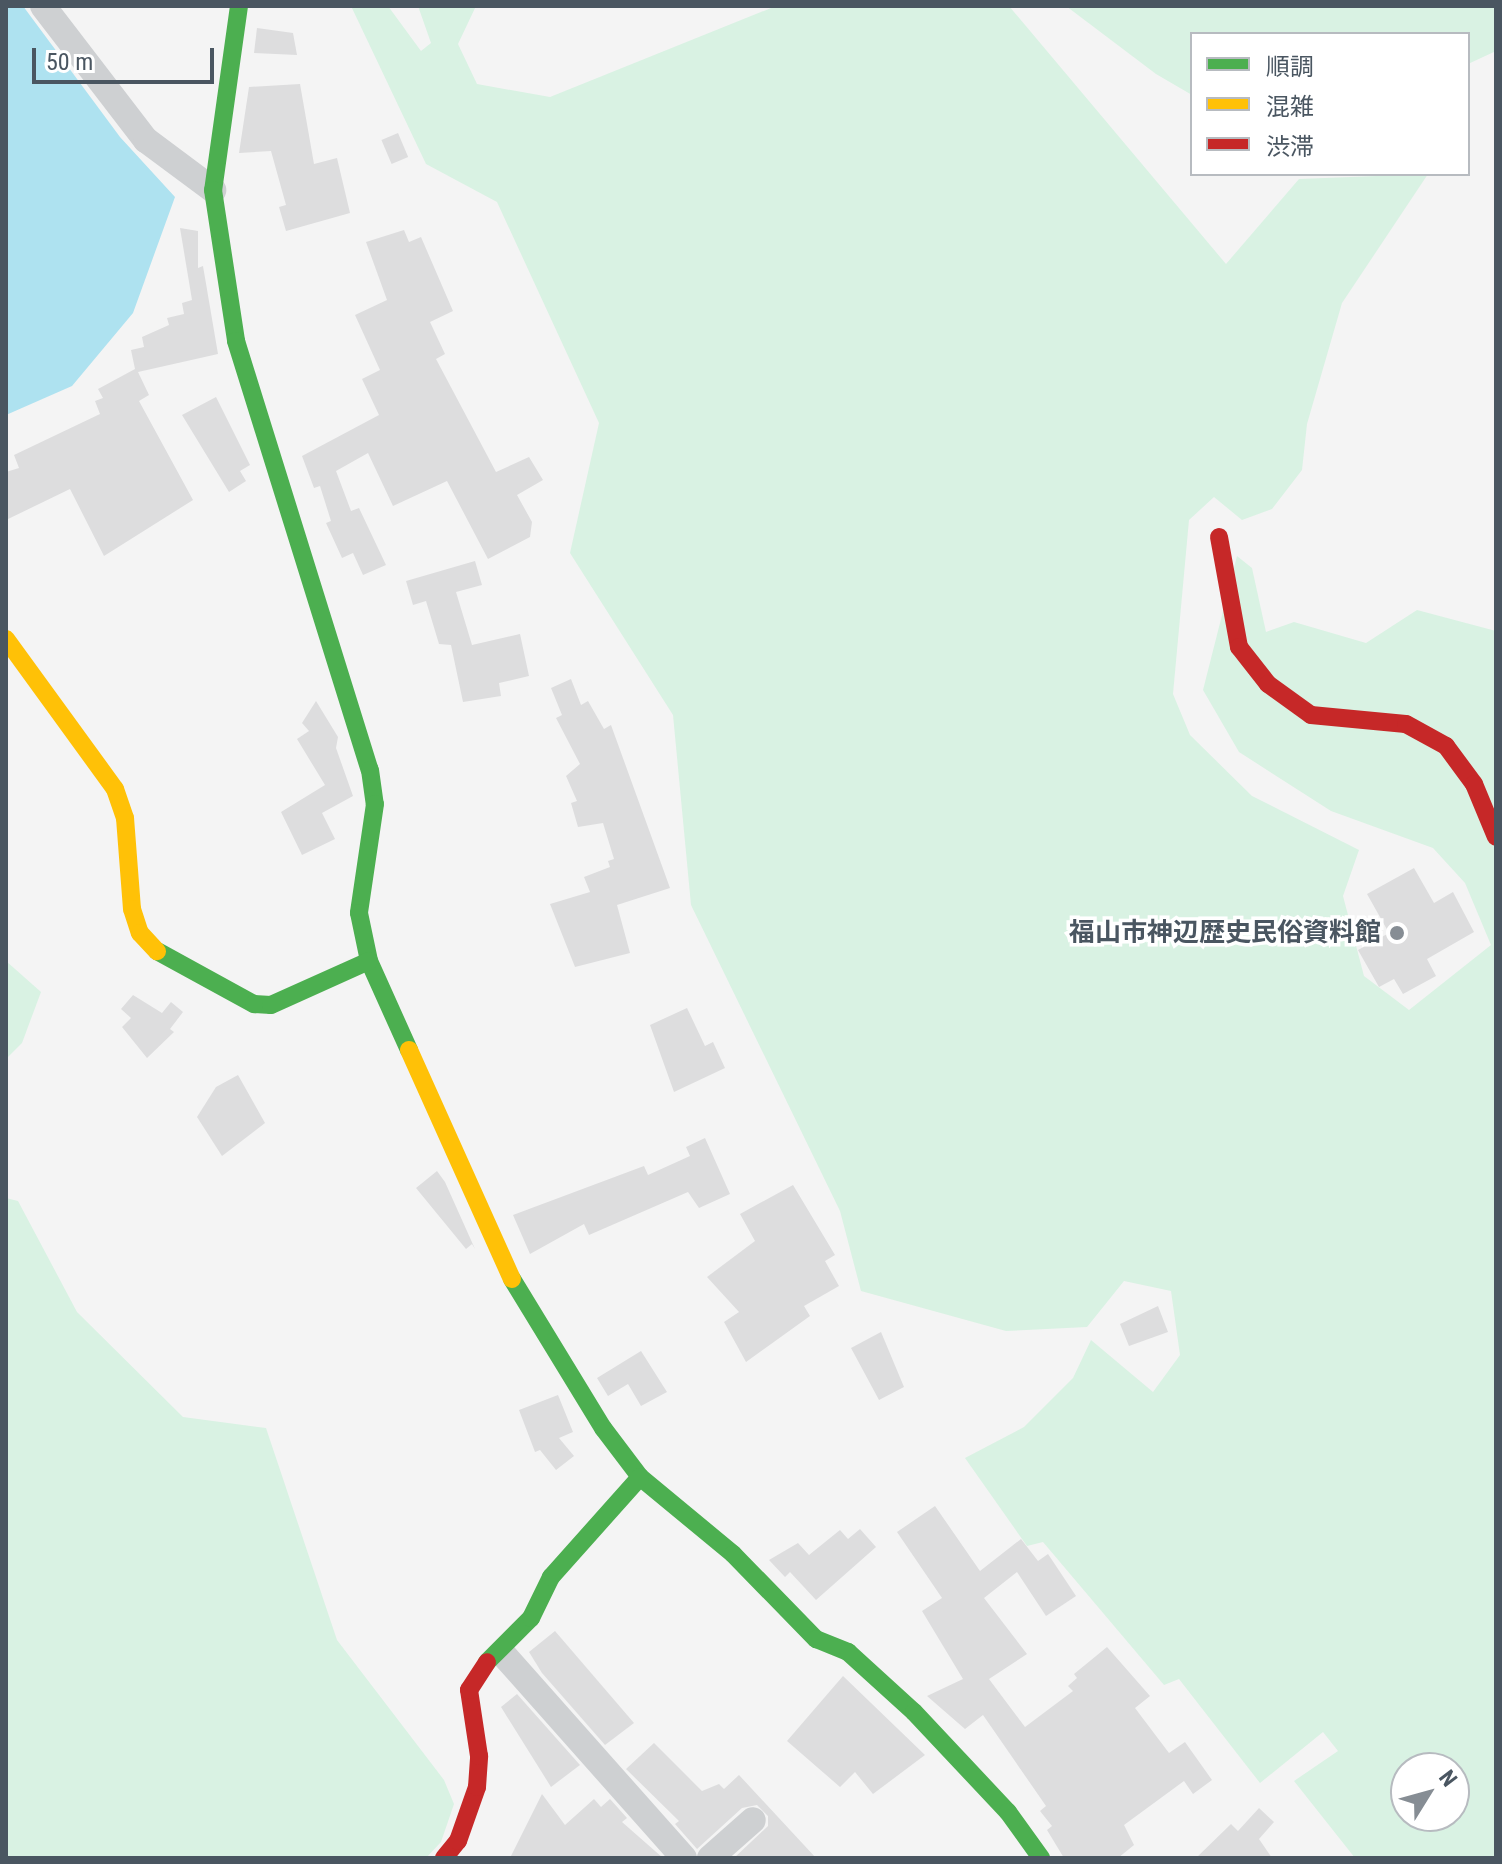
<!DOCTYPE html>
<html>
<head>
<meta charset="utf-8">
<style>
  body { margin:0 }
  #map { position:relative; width:1502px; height:1864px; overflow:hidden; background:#f4f4f4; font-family:"Roboto Condensed","Noto Sans JP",sans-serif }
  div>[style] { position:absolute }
  .green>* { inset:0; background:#d9f2e3 }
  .water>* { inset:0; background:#aee2f0 }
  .building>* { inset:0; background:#ddddde; transform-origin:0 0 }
  .street>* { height:26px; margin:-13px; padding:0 13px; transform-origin:13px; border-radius:13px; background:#ced0d2 }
  .fast>* { height:18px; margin:-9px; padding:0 9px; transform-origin:9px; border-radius:9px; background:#4caf50 }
  .slow>* { height:18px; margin:-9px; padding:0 9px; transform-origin:9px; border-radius:9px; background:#ffc107 }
  .jam>* { height:18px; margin:-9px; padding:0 9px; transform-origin:9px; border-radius:9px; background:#c62828 }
  .dots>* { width:22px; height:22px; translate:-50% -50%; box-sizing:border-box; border:4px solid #fff; border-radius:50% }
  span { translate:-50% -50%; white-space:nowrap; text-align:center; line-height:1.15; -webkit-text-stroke:7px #fff; paint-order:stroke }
  .poi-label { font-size:26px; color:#4a5661; font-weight:700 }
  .right { translate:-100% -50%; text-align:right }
  .frame { position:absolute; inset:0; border:8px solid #4a5661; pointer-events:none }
  .legend { position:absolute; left:1190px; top:32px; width:280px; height:144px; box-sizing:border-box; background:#fff; border:2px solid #b7bbc0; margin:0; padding:10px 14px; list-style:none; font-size:24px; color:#4a5661 }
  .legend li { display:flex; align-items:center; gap:16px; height:40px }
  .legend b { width:40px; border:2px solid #b7bbc0 }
  .north { position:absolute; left:1390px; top:1752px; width:80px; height:80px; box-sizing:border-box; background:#fff; border:2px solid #b7bbc0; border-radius:50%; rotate:53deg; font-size:22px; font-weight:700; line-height:32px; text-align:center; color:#4a5661 }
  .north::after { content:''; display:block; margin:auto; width:28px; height:36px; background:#868d94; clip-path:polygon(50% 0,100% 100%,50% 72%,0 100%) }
  .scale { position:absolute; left:32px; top:48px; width:182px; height:36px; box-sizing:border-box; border:4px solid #4a5661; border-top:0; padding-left:10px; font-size:24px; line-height:28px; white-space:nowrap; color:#4a5661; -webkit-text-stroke:6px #fff; paint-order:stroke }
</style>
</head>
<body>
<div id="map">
  <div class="green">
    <div style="clip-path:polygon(evenodd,351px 6px,388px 6px,421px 51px,431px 43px,418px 6px,476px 6px,458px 44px,477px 84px,550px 97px,776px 6px,1009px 6px,1226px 264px,1299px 179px,1428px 174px,1342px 303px,1307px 424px,1302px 470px,1272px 509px,1242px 520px,1214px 497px,1189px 520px,1173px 694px,1190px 735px,1252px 796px,1359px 850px,1343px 896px,1364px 976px,1409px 1010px,1491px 945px,1465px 883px,1433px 848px,1331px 811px,1239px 752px,1203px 690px,1237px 556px,1252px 568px,1266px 632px,1294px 622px,1366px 643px,1417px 610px,1496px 631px,1496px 1858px,1355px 1858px,1294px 1781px,1338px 1751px,1323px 1732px,1260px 1783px,1179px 1679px,1164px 1685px,1043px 1542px,1027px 1546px,965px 1458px,1024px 1427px,1073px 1378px,1091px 1340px,1153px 1392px,1180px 1355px,1171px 1291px,1124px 1281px,1087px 1327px,1006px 1331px,861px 1291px,840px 1211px,691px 905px,673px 715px,570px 553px,599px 423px,497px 202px,426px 164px,351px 6px,1406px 1768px,1454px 1768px,1454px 1816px,1406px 1816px,1406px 1768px)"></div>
    <div style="clip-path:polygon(1066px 6px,1496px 6px,1496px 51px,1468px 64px,1468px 34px,1192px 34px,1192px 95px,1156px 74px)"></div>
    <div style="clip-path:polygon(6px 961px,41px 992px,22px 1043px,6px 1059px)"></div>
    <div style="clip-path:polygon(6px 1198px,18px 1201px,77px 1312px,183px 1417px,266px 1428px,337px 1640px,444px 1780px,454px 1804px,441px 1842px,426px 1858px,6px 1858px)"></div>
  </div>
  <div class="water">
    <div style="clip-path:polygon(6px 6px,23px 6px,120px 137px,175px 197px,133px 313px,72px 386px,6px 415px)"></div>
  </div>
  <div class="building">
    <div style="clip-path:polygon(257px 28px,293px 33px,297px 55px,254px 53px)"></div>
    <div style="clip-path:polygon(300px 84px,314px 164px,337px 158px,350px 213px,286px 231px,279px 207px,286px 205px,271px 151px,239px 153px,249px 87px)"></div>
    <div style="left:398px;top:133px;width:26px;height:18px;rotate:67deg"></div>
    <div style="clip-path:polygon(180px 228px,198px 231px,198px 268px,203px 266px,218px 354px,138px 372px,149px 395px,139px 401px,193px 500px,104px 556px,70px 489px,6px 520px,6px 472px,19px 468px,14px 455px,100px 414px,95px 401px,103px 398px,98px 389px,135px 369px,131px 350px,144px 347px,142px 337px,169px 325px,167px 318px,184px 314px,182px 303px,192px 300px)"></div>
    <div style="clip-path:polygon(404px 230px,409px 242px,421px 237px,453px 311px,430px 322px,445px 354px,436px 359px,496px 472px,529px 457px,543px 480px,517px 495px,532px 522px,530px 537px,488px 559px,447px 481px,393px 506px,368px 453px,336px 471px,351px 511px,359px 508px,386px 565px,363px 575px,353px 553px,342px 558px,326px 523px,331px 521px,320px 486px,314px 488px,302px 456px,379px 415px,362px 379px,380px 370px,355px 315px,387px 300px,366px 242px)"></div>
    <div style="clip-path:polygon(216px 397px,250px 465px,240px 471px,246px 481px,229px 492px,182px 415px)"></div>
    <div style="clip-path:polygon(475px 561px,482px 585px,456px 592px,472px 645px,520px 634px,529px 676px,499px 683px,501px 696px,463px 702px,451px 645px,439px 644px,426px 601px,413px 605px,406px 581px)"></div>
    <div style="clip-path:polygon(571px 679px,581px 705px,588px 701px,604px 729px,611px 725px,670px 888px,617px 905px,630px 953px,575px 967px,550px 904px,590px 892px,584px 877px,610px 867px,608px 861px,614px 859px,603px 823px,578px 827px,571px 803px,577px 801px,566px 776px,580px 764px,556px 718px,562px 715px,551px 688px)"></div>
    <div style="clip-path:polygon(316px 701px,338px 737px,336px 748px,353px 796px,322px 813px,335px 839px,302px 855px,281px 812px,325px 785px,297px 739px,309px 731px,302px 723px)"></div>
    <div style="clip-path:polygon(1414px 868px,1434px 903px,1453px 892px,1474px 932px,1427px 959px,1436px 976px,1403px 994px,1394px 979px,1379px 987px,1358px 950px,1389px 933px,1367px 894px)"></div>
    <div style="clip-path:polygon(133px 995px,162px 1013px,171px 1002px,183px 1012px,170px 1029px,174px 1032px,147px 1058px,122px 1027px,131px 1018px,121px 1009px)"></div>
    <div style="clip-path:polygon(687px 1008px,705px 1046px,713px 1042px,725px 1068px,674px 1092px,650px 1025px)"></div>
    <div style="clip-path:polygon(238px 1075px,265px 1123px,222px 1156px,197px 1117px,216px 1087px)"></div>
    <div style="clip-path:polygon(705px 1138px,730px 1194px,699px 1208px,688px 1192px,589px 1235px,584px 1224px,530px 1254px,513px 1215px,644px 1166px,648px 1175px,690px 1156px,686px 1147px)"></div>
    <div style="clip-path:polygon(437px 1171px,445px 1182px,475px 1249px,472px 1244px,466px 1249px,416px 1188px)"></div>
    <div style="clip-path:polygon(793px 1185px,835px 1255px,825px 1261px,839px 1286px,804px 1306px,810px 1316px,746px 1362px,724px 1322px,739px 1312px,707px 1277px,755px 1241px,740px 1214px)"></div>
    <div style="clip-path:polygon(1158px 1306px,1168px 1332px,1129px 1346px,1120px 1324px)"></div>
    <div style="clip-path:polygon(881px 1332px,904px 1387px,879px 1400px,851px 1348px)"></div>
    <div style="clip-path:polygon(641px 1351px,667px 1392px,641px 1406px,628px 1384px,608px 1396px,597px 1378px)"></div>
    <div style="clip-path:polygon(558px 1395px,573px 1432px,559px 1438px,574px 1456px,556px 1470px,540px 1450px,535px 1452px,519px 1410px)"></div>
    <div style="clip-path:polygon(935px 1506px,980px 1571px,1021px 1539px,1038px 1561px,1048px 1554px,1076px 1596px,1046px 1616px,1017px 1572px,984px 1598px,1027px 1654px,989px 1679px,1025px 1727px,1073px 1691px,1068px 1686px,1077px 1678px,1074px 1674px,1107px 1647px,1150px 1696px,1135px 1708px,1169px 1753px,1185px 1742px,1212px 1780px,1193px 1794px,1184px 1781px,1124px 1825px,1134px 1845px,1118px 1858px,1064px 1858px,1047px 1830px,1052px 1826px,1040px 1811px,1046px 1806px,983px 1715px,965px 1729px,927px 1696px,963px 1679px,922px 1611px,942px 1598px,897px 1532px)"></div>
    <div style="clip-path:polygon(860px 1529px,876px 1547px,816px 1600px,790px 1572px,785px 1577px,769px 1560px,798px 1543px,809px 1555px,840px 1530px,848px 1539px)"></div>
    <div style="clip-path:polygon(555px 1631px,634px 1723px,605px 1745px,542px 1673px,529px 1652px)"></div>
    <div style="clip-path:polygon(843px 1676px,925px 1755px,873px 1794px,855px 1772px,840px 1787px,787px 1741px)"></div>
    <div style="clip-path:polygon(517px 1694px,580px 1765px,551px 1787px,501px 1707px)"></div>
    <div style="clip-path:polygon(654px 1743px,702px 1791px,719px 1784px,724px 1789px,739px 1775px,816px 1858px,734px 1858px,768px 1826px,768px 1816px,757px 1805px,742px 1808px,697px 1849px,675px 1824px,679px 1821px,626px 1769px)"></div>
    <div style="clip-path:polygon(542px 1794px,565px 1825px,594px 1799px,601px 1807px,610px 1799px,627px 1818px,622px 1822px,663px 1858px,510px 1858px)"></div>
    <div style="clip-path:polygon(1259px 1808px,1274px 1822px,1259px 1839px,1272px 1858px,1196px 1858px,1231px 1824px,1238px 1831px)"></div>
  </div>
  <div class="street">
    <div style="left:43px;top:6px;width:169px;rotate:52.5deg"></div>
    <div style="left:146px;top:140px;width:84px;rotate:36.7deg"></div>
    <div style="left:502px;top:1653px;width:274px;rotate:48.4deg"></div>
    <div style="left:710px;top:1858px;width:57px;rotate:-41.5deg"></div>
  </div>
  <div class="fast">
    <div style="left:239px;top:6px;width:186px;rotate:98deg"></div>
    <div style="left:213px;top:190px;width:153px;rotate:81.3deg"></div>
    <div style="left:236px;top:341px;width:449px;rotate:72.7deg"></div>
    <div style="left:370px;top:770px;width:34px;rotate:82deg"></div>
    <div style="left:375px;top:804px;width:110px;rotate:98.4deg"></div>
    <div style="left:359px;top:913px;width:49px;rotate:78.2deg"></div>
    <div style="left:369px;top:961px;width:98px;rotate:65.8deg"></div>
    <div style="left:157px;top:951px;width:111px;rotate:28.7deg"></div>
    <div style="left:254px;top:1004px;width:17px;rotate:3deg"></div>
    <div style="left:271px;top:1005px;width:107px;rotate:-24.2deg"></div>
    <div style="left:512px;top:1279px;width:175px;rotate:58.6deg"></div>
    <div style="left:603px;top:1428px;width:61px;rotate:52.9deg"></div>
    <div style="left:640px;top:1477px;width:121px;rotate:39.6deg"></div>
    <div style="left:733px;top:1554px;width:119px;rotate:45.7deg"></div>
    <div style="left:816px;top:1639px;width:35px;rotate:22deg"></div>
    <div style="left:848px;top:1652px;width:89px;rotate:42.3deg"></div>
    <div style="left:914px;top:1712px;width:137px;rotate:46.8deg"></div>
    <div style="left:1008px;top:1812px;width:57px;rotate:54.3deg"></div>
    <div style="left:487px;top:1662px;width:62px;rotate:-45deg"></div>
    <div style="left:531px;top:1618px;width:46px;rotate:-64deg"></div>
    <div style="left:551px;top:1577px;width:134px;rotate:-48.3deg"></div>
  </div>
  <div class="slow">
    <div style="left:6px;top:639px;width:185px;rotate:54deg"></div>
    <div style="left:115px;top:789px;width:31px;rotate:71deg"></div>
    <div style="left:125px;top:818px;width:91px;rotate:85.6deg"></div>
    <div style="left:132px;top:909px;width:25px;rotate:72deg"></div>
    <div style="left:140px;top:933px;width:25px;rotate:47deg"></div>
    <div style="left:409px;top:1050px;width:251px;rotate:65.8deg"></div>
  </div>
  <div class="jam">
    <div style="left:1219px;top:537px;width:112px;rotate:79.7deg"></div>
    <div style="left:1239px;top:647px;width:47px;rotate:51.9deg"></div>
    <div style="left:1268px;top:684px;width:53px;rotate:35.8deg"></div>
    <div style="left:1311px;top:715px;width:95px;rotate:5.4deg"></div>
    <div style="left:1406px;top:724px;width:46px;rotate:28.8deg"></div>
    <div style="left:1446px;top:746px;width:47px;rotate:53.6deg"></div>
    <div style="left:1474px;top:784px;width:57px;rotate:67.5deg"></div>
    <div style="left:444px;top:1858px;width:22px;rotate:-51deg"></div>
    <div style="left:458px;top:1841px;width:57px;rotate:-70.6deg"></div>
    <div style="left:477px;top:1787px;width:31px;rotate:-86deg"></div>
    <div style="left:479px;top:1756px;width:67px;rotate:-98.6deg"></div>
    <div style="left:469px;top:1690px;width:33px;rotate:-57deg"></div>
  </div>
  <div class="dots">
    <div style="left:1397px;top:933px;background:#868d94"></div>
  </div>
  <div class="poi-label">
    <span class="right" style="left:1381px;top:933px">福山市神辺歴史民俗資料館</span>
  </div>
  <div class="frame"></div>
  <ul class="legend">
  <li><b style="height:10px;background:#4caf50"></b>順調</li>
  <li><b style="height:10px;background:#ffc107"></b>混雑</li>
  <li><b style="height:10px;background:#c62828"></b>渋滞</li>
  </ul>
  <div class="north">N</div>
  <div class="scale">50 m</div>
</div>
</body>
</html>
